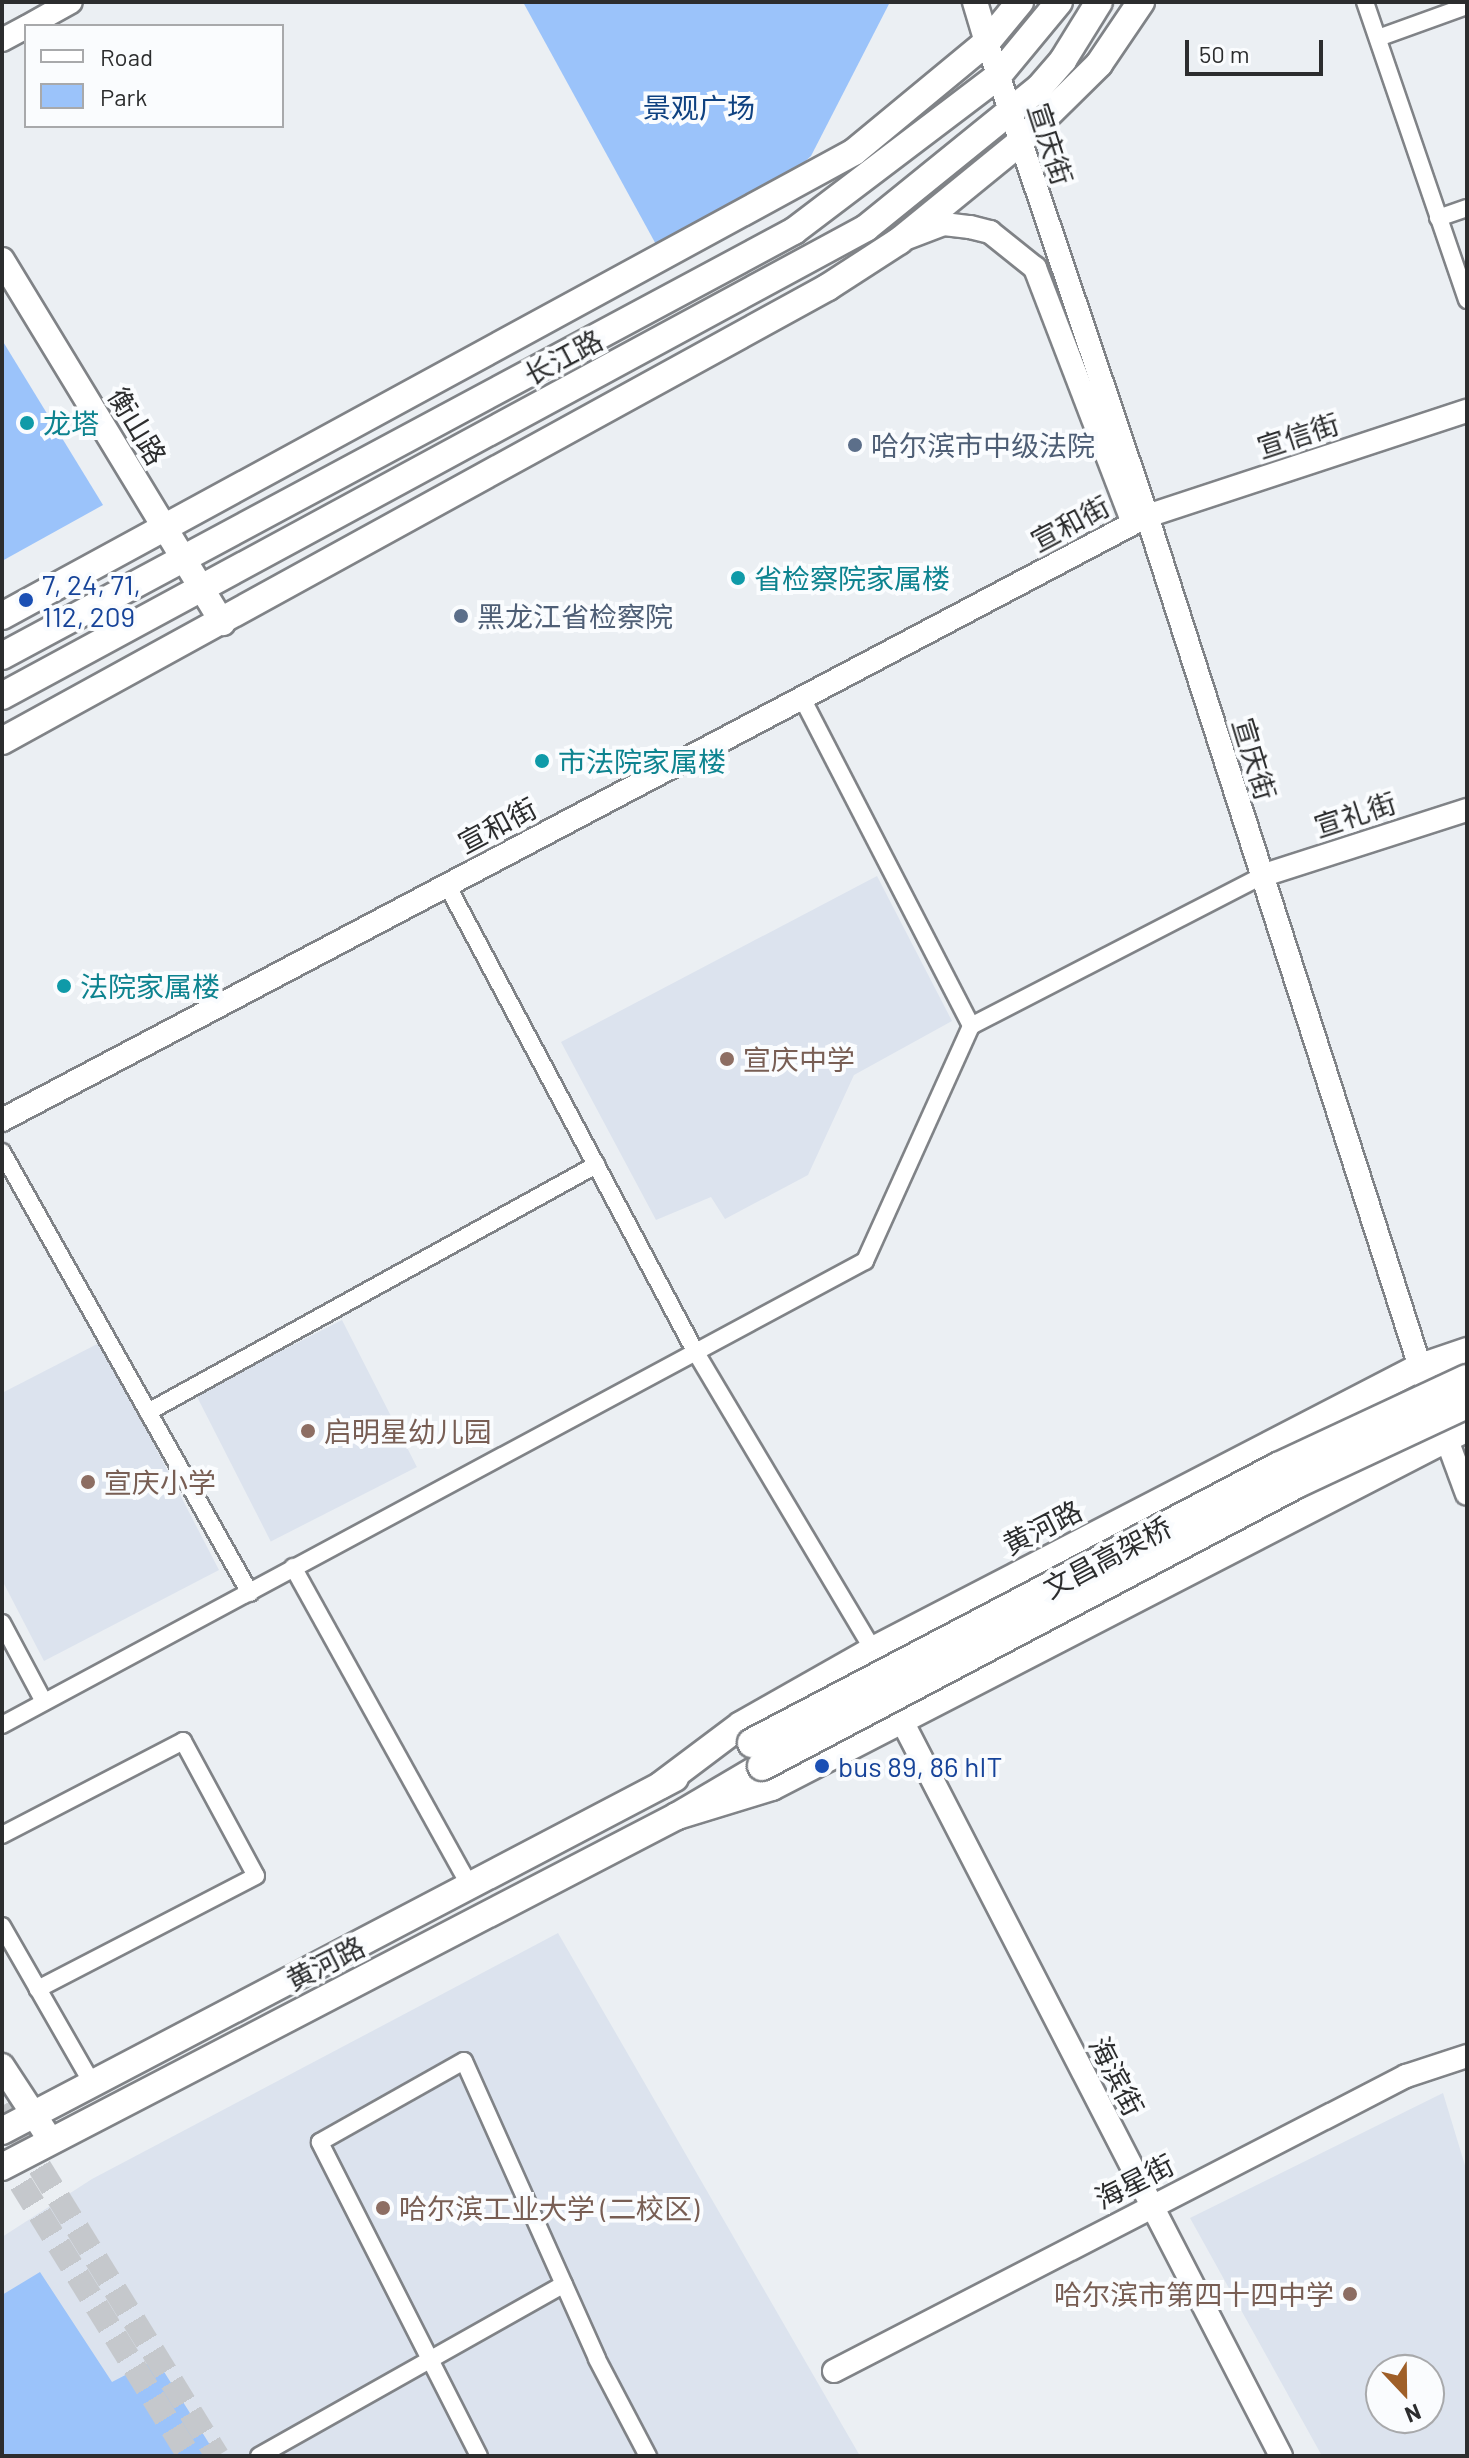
<!DOCTYPE html>
<html>
<head>
<meta charset="utf-8">
<style>
  body { margin:0 }
  #map { position:relative; width:1469px; height:2458px; overflow:hidden; background:#ebeff3; font-family:Barlow,"Noto Sans SC",sans-serif }
  div>[style] { position:absolute }
  .built>* { inset:0; background:#dce3ee; transform-origin:0 0 }
  .green>* { inset:0; background:#9bc3fa }
  .secondary-tunnel>* { height:24px; margin-top:-12px; transform-origin:0; background:repeating-linear-gradient(90deg,#c5c8cc 0 24px,transparent 0 36px) }
  .roads { filter:drop-shadow(2px 0 #808387) drop-shadow(-2px 0 #808387) drop-shadow(0 2px #808387) drop-shadow(0 -2px #808387) }
  .minor>* { height:16px; margin:-8px; padding:0 8px; transform-origin:8px; border-radius:8px; background:#fff }
  .tertiary>* { height:22px; margin:-11px; padding:0 11px; transform-origin:11px; border-radius:11px; background:#fff }
  .secondary>* { height:24px; margin:-12px; padding:0 12px; transform-origin:12px; border-radius:12px; background:#fff }
  .primary>* { height:26px; margin:-13px; padding:0 13px; transform-origin:13px; border-radius:13px; background:#fff }
  .bridges { filter:drop-shadow(2px 0 #808387) drop-shadow(-2px 0 #808387) drop-shadow(0 2px #808387) drop-shadow(0 -2px #808387) }
  .trunk-bridge>* { height:28px; margin:-14px; padding:0 14px; transform-origin:14px; border-radius:14px; background:#fff }
  .dots>* { width:22px; height:22px; translate:-50% -50%; box-sizing:border-box; border:4px solid #fafcfe; border-radius:50% }
  span { translate:-50% -50%; white-space:nowrap; text-align:center; line-height:1.15; -webkit-text-stroke:8px #fafcfe; paint-order:stroke }
  .park-label { font-size:28px; color:#0f4281 }
  .street-label { font-size:28px; color:#2c2d2e }
  .culture-label { font-size:28px; color:#0d838f }
  .left { translate:0 -50%; text-align:left }
  .service-label { font-size:28px; color:#4e5e75 }
  .transit-label { font-size:28px; color:#164399 }
  .education-label { font-size:28px; color:#785e54 }
  .right { translate:-100% -50%; text-align:right }
  .frame { position:absolute; inset:0; border:4px solid #2c2d2e; pointer-events:none }
  .legend { position:absolute; left:24px; top:24px; width:260px; height:104px; box-sizing:border-box; background:#fafcfe; border:2px solid #a8a9ab; margin:0; padding:10px 14px; list-style:none; font-size:24px; color:#2c2d2e }
  .legend li { display:flex; align-items:center; gap:16px; height:40px }
  .legend b { width:40px; border:2px solid #a8a9ab }
  .north { position:absolute; left:1365px; top:2354px; width:80px; height:80px; box-sizing:border-box; background:#fafcfe; border:2px solid #a8a9ab; border-radius:50%; rotate:158deg; font-size:22px; font-weight:700; line-height:32px; text-align:center; color:#2c2d2e }
  .north::after { content:''; display:block; margin:auto; width:28px; height:36px; background:#9f5f28; clip-path:polygon(50% 0,100% 100%,50% 72%,0 100%) }
  .scale { position:absolute; left:1185px; top:40px; width:138px; height:36px; box-sizing:border-box; border:4px solid #2c2d2e; border-top:0; padding-left:10px; font-size:24px; line-height:28px; white-space:nowrap; color:#2c2d2e; -webkit-text-stroke:6px #fafcfe; paint-order:stroke }
</style>
</head>
<body>
<div id="map">
  <div class="built">
    <div style="clip-path:polygon(877px 876px,952px 1021px,854px 1075px,808px 1175px,725px 1219px,711px 1197px,656px 1220px,561px 1042px)"></div>
    <div style="left:342px;top:1320px;width:165px;height:164px;rotate:63deg"></div>
    <div style="clip-path:polygon(101px 1342px,219px 1570px,44px 1661px,2px 1580px,2px 1393px)"></div>
    <div style="clip-path:polygon(558px 1933px,860px 2456px,2px 2456px,2px 2237px,92px 2179px)"></div>
    <div style="clip-path:polygon(evenodd,1443px 2093px,1467px 2172px,1467px 2456px,1322px 2456px,1190px 2218px,1443px 2093px,1429px 2370px,1429px 2418px,1381px 2418px,1381px 2370px,1429px 2370px)"></div>
  </div>
  <div class="green">
    <div style="clip-path:polygon(523px 2px,890px 2px,811px 156px,788px 177px,658px 248px)"></div>
    <div style="clip-path:polygon(2px 340px,103px 505px,2px 561px)"></div>
    <div style="clip-path:polygon(40px 2272px,112px 2382px,156px 2359px,217px 2456px,2px 2456px,2px 2295px)"></div>
  </div>
  <div class="secondary-tunnel">
    <div style="left:2px;top:2106px;width:411px;rotate:58.4deg"></div>
    <div style="left:2px;top:2153px;width:356px;rotate:58.3deg"></div>
  </div>
  <div class="roads">
    <div class="minor">
      <div style="left:1365px;top:2px;width:315px;rotate:71.1deg"></div>
      <div style="left:1378px;top:38px;width:95px;rotate:-19.8deg"></div>
      <div style="left:1438px;top:218px;width:31px;rotate:-19deg"></div>
      <div style="left:802px;top:698px;width:369px;rotate:62.7deg"></div>
      <div style="left:447px;top:885px;width:528px;rotate:61.98deg"></div>
      <div style="left:695px;top:1351px;width:348px;rotate:59.2deg"></div>
      <div style="left:2px;top:1152px;width:506px;rotate:60.65deg"></div>
      <div style="left:148px;top:1412px;width:512px;rotate:-28.87deg"></div>
      <div style="left:293px;top:1567px;width:363px;rotate:61deg"></div>
      <div style="left:2px;top:1623px;width:89px;rotate:62deg"></div>
      <div style="left:2px;top:1725px;width:980px;rotate:-28.27deg"></div>
      <div style="left:865px;top:1261px;width:258px;rotate:-65.7deg"></div>
      <div style="left:971px;top:1026px;width:326px;rotate:-27.3deg"></div>
      <div style="left:2px;top:1835px;width:204px;rotate:-27.4deg"></div>
      <div style="left:183px;top:1741px;width:153px;rotate:61.6deg"></div>
      <div style="left:256px;top:1876px;width:246px;rotate:152.6deg"></div>
      <div style="left:2px;top:1926px;width:181px;rotate:60.2deg"></div>
      <div style="left:259px;top:2456px;width:350px;rotate:-29.4deg"></div>
      <div style="left:479px;top:2456px;width:352px;rotate:-116.9deg"></div>
      <div style="left:320px;top:2142px;width:165px;rotate:-29.4deg"></div>
      <div style="left:464px;top:2061px;width:326px;rotate:65.9deg"></div>
      <div style="left:597px;top:2359px;width:110px;rotate:62.3deg"></div>
    </div>
    <div class="tertiary">
      <div style="left:28px;top:26px;width:49px;rotate:-29.2deg"></div>
      <div style="left:2px;top:40px;width:27px;rotate:-28deg"></div>
      <div style="left:987px;top:42px;width:500px;rotate:71.35deg"></div>
      <div style="left:1147px;top:516px;width:894px;rotate:72.21deg"></div>
      <div style="left:1420px;top:1367px;width:135px;rotate:69.7deg"></div>
      <div style="left:907px;top:238px;width:40px;rotate:-21deg"></div>
      <div style="left:944px;top:224px;width:26px;rotate:7deg"></div>
      <div style="left:970px;top:227px;width:21px;rotate:14deg"></div>
      <div style="left:990px;top:232px;width:58px;rotate:38.7deg"></div>
      <div style="left:1035px;top:268px;width:273px;rotate:69deg"></div>
      <div style="left:1261px;top:876px;width:216px;rotate:-17.8deg"></div>
      <div style="left:2px;top:1120px;width:1295px;rotate:-27.81deg"></div>
      <div style="left:1147px;top:516px;width:337px;rotate:-18.2deg"></div>
      <div style="left:902px;top:1721px;width:827px;rotate:62.72deg"></div>
      <div style="left:834px;top:2371px;width:644px;rotate:-27.28deg"></div>
      <div style="left:1406px;top:2076px;width:64px;rotate:-18.2deg"></div>
    </div>
    <div class="secondary">
      <div style="left:975px;top:2px;width:42px;rotate:73.3deg"></div>
      <div style="left:2px;top:260px;width:425px;rotate:58.7deg"></div>
      <div style="left:2px;top:2066px;width:90px;rotate:56.8deg"></div>
    </div>
    <div class="primary">
      <div style="left:2px;top:616px;width:970px;rotate:-28.57deg"></div>
      <div style="left:854px;top:152px;width:173px;rotate:-39.6deg"></div>
      <div style="left:987px;top:42px;width:52px;rotate:-50.5deg"></div>
      <div style="left:2px;top:656px;width:899px;rotate:-28.22deg"></div>
      <div style="left:794px;top:231px;width:255px;rotate:-37.2deg"></div>
      <div style="left:997px;top:77px;width:97px;rotate:-50.4deg"></div>
      <div style="left:2px;top:696px;width:983px;rotate:-28.44deg"></div>
      <div style="left:866px;top:228px;width:223px;rotate:-39deg"></div>
      <div style="left:1039px;top:88px;width:37px;rotate:-49deg"></div>
      <div style="left:1063px;top:60px;width:68px;rotate:-58.2deg"></div>
      <div style="left:2px;top:741px;width:943px;rotate:-28.79deg"></div>
      <div style="left:828px;top:287px;width:85px;rotate:-32.9deg"></div>
      <div style="left:899px;top:241px;width:154px;rotate:-39.2deg"></div>
      <div style="left:1018px;top:144px;width:114px;rotate:-44.6deg"></div>
      <div style="left:1099px;top:64px;width:75px;rotate:-55.9deg"></div>
      <div style="left:661px;top:1785px;width:100px;rotate:-36.9deg"></div>
      <div style="left:741px;top:1725px;width:152px;rotate:-29.6deg"></div>
      <div style="left:873px;top:1650px;width:616px;rotate:-27.36deg"></div>
      <div style="left:1420px;top:1367px;width:50px;rotate:-18.8deg"></div>
      <div style="left:677px;top:1816px;width:99px;rotate:-17deg"></div>
      <div style="left:772px;top:1787px;width:782px;rotate:-27.32deg"></div>
      <div style="left:2px;top:2131px;width:760px;rotate:-27.68deg"></div>
      <div style="left:2px;top:2167px;width:761px;rotate:-27.47deg"></div>
      <div style="left:677px;top:1816px;width:99px;rotate:-30.5deg"></div>
    </div>
  </div>
  <div class="bridges">
    <div class="trunk-bridge">
      <div style="left:752px;top:1743px;width:594px;rotate:-27.69deg"></div>
      <div style="left:1278px;top:1467px;width:208px;rotate:-25deg"></div>
      <div style="left:762px;top:1766px;width:604px;rotate:-27.84deg"></div>
      <div style="left:1296px;top:1484px;width:189px;rotate:-25.1deg"></div>
    </div>
  </div>
  <div class="dots">
    <div style="left:27px;top:423px;background:#0f9aa8"></div>
    <div style="left:855px;top:445px;background:#5c6f8a"></div>
    <div style="left:738px;top:578px;background:#0f9aa8"></div>
    <div style="left:26px;top:600px;background:#1a4fb4"></div>
    <div style="left:461px;top:616px;background:#5c6f8a"></div>
    <div style="left:542px;top:761px;background:#0f9aa8"></div>
    <div style="left:64px;top:986px;background:#0f9aa8"></div>
    <div style="left:727px;top:1059px;background:#8d6e63"></div>
    <div style="left:308px;top:1431px;background:#8d6e63"></div>
    <div style="left:88px;top:1482px;background:#8d6e63"></div>
    <div style="left:822px;top:1766px;background:#1a4fb4"></div>
    <div style="left:383px;top:2208px;background:#8d6e63"></div>
    <div style="left:1350px;top:2294px;background:#8d6e63"></div>
  </div>
  <div class="park-label">
    <span style="left:699px;top:107px">景观广场</span>
  </div>
  <div class="street-label">
    <span style="left:1051px;top:144px;rotate:72deg">宣庆街</span>
    <span style="left:563px;top:357px;rotate:-28deg">长江路</span>
    <span style="left:138px;top:426px;rotate:59deg">衡山路</span>
    <span style="left:1298px;top:435px;rotate:-18deg">宣信街</span>
    <span style="left:1070px;top:523px;rotate:-28deg">宣和街</span>
    <span style="left:1255px;top:759px;rotate:73deg">宣庆街</span>
    <span style="left:1355px;top:814px;rotate:-18deg">宣礼街</span>
    <span style="left:497px;top:825px;rotate:-28deg">宣和街</span>
    <span style="left:1042px;top:1527px;rotate:-27deg">黄河路</span>
    <span style="left:1107px;top:1557px;rotate:-28deg">文昌高架桥</span>
    <span style="left:325px;top:1963px;rotate:-27deg">黄河路</span>
    <span style="left:1117px;top:2076px;rotate:63deg">海滨街</span>
    <span style="left:1134px;top:2181px;rotate:-27deg">海星街</span>
  </div>
  <div class="culture-label">
    <span class="left" style="left:43px;top:423px">龙塔</span>
    <span class="left" style="left:754px;top:578px">省检察院家属楼</span>
    <span class="left" style="left:558px;top:761px">市法院家属楼</span>
    <span class="left" style="left:80px;top:986px">法院家属楼</span>
  </div>
  <div class="service-label">
    <span class="left" style="left:871px;top:445px">哈尔滨市中级法院</span>
    <span class="left" style="left:477px;top:616px">黑龙江省检察院</span>
  </div>
  <div class="transit-label">
    <span class="left" style="left:42px;top:600px">7, 24, 71,<br>112, 209</span>
    <span class="left" style="left:838px;top:1766px">bus 89, 86 hIT</span>
  </div>
  <div class="education-label">
    <span class="left" style="left:743px;top:1059px">宣庆中学</span>
    <span class="left" style="left:324px;top:1431px">启明星幼儿园</span>
    <span class="left" style="left:104px;top:1482px">宣庆小学</span>
    <span class="left" style="left:399px;top:2208px">哈尔滨工业大学 (二校区)</span>
    <span class="right" style="left:1334px;top:2294px">哈尔滨市第四十四中学</span>
  </div>
  <div class="frame"></div>
  <ul class="legend">
  <li><b style="height:10px;background:#fff"></b>Road</li>
  <li><b style="height:22px;background:#9bc3fa"></b>Park</li>
  </ul>
  <div class="north">N</div>
  <div class="scale">50 m</div>
</div>
</body>
</html>
